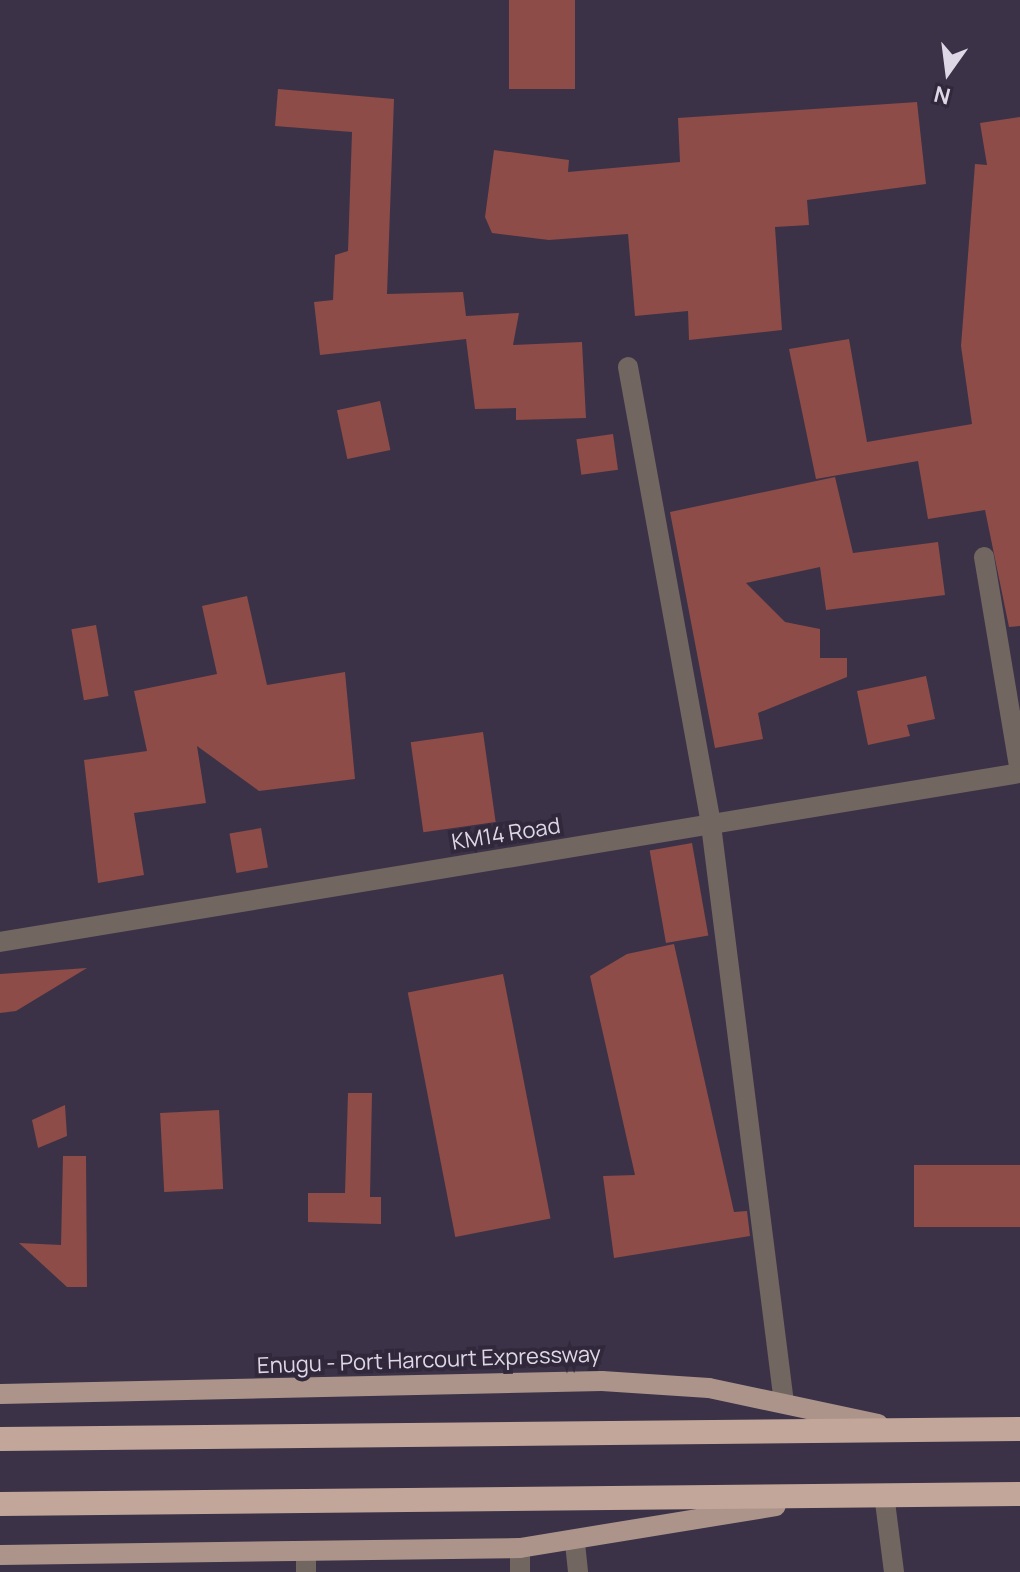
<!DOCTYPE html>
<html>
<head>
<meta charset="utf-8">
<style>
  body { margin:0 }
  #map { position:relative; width:1020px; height:1572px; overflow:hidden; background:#3b3247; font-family:Manrope,sans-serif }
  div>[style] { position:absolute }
  .building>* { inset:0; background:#8d4c47; transform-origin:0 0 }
  .minor>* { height:20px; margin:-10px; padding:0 10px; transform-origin:10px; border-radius:10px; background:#726661 }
  .major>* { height:20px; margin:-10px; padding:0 10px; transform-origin:10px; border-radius:10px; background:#ac948a }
  .highway>* { height:24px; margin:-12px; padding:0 12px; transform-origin:12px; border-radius:12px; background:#c3a69a }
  span { translate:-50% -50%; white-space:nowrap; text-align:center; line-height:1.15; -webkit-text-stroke:8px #31283c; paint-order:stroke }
  .street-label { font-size:22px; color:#ded8e6 }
  .north { position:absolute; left:908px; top:32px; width:80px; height:80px; -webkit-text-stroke:6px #31283c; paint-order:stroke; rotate:194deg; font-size:22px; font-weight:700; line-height:32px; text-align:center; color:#ded8e6 }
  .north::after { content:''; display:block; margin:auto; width:28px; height:36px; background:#ded8e6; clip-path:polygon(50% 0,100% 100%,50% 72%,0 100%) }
</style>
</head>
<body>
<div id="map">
  <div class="building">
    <div style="left:509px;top:0;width:66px;height:89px"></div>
    <div style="clip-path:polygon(278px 89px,394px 99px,387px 294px,463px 292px,466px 316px,519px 313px,513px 345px,582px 342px,586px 418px,516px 420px,516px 408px,475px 409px,466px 339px,320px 355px,314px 302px,333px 300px,335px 255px,348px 251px,352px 132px,275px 126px)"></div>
    <div style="clip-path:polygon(917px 102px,926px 184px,807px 200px,809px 225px,775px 227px,782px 330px,689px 340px,688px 311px,635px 316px,628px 234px,549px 240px,492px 233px,485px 217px,494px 150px,569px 160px,568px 172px,680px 162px,678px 118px)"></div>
    <div style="clip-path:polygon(1020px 117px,1020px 626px,1009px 627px,985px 510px,928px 519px,918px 461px,816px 479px,789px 349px,849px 339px,867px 442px,972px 424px,961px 346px,975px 164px,987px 165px,980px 123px)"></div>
    <div style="left:380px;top:401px;width:50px;height:44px;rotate:78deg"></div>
    <div style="left:613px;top:434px;width:36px;height:37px;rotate:82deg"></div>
    <div style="clip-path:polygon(835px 477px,853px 553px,938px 542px,945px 595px,826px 610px,820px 567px,746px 583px,785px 622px,820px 629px,820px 658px,847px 658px,847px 677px,758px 713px,763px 739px,715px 748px,670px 512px)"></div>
    <div style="clip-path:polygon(247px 596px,267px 685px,345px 672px,355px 779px,259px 791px,197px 746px,206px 803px,134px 813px,144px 875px,98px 883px,84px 760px,147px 751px,134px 691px,217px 674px,202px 606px)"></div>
    <div style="left:96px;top:625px;width:72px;height:25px;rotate:80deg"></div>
    <div style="clip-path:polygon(926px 676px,935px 719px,907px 725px,910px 736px,868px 745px,857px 691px)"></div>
    <div style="left:483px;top:732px;width:91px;height:73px;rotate:82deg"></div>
    <div style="left:261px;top:828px;width:40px;height:32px;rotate:80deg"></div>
    <div style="left:692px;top:843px;width:94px;height:43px;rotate:80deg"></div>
    <div style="clip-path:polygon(674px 944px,734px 1212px,747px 1211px,750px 1236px,614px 1258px,603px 1176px,635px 1175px,590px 976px,627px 954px)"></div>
    <div style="clip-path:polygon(87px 968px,16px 1011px,0 1013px,0 974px)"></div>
    <div style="left:503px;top:974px;width:249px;height:97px;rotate:79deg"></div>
    <div style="clip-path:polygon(348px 1093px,372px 1093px,370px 1197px,381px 1197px,381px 1224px,308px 1222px,308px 1193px,345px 1193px)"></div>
    <div style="clip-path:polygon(65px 1105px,67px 1136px,38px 1148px,32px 1120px)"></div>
    <div style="left:219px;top:1110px;width:79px;height:59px;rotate:87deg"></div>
    <div style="clip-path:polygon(63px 1156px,86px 1156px,87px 1287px,67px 1287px,19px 1243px,61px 1245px)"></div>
    <div style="left:1020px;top:1165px;width:62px;height:106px;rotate:90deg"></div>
  </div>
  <div class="minor">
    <div style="left:628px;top:367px;width:465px;rotate:79.7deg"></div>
    <div style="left:711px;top:825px;width:583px;rotate:82.8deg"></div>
    <div style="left:984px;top:557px;width:219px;rotate:80.5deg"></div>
    <div style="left:0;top:942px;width:1034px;rotate:-9.41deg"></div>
    <div style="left:884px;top:1494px;width:79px;rotate:82.7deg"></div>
    <div style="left:575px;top:1543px;width:29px;rotate:84deg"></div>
    <div style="left:520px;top:1548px;width:24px;rotate:90deg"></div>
    <div style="left:306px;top:1552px;width:20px;rotate:90deg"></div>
  </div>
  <div class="major">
    <div style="left:0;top:1394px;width:602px;rotate:-1.24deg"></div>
    <div style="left:602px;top:1381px;width:107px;rotate:3.7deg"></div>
    <div style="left:709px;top:1388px;width:173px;rotate:12deg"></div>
    <div style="left:0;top:1555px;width:520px;rotate:-0.77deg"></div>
    <div style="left:520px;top:1548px;width:259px;rotate:-9.3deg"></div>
  </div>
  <div class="highway">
    <div style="left:0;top:1439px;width:1020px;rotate:-0.56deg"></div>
    <div style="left:0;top:1504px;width:1020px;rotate:-0.56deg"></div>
  </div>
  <div class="street-label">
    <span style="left:506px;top:834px;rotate:-9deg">KM14 Road</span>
    <span style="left:429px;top:1360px;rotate:-2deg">Enugu - Port Harcourt Expressway</span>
  </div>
  <div class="north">N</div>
</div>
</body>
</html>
